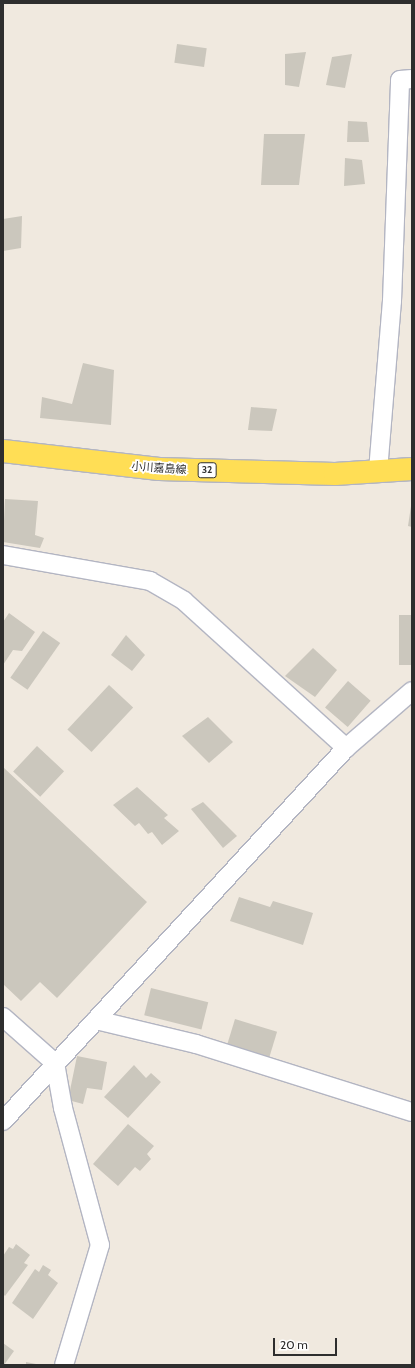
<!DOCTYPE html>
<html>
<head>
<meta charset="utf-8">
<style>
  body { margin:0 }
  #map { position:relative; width:415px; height:1368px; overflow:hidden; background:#f0e9df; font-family:Cabin,"Noto Sans JP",sans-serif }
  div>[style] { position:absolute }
  .building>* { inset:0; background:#cbc7bd; transform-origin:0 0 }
  .roads { filter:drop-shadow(1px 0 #b3b5c2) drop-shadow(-1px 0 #b3b5c2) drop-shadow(0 1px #b3b5c2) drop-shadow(0 -1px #b3b5c2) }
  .minor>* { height:18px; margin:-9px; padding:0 9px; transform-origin:9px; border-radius:9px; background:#fff }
  .primary>* { height:22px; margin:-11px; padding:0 11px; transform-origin:11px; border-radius:11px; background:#ffde55 }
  span { translate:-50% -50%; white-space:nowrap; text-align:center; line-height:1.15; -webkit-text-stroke:3.5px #fff; paint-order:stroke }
  .shield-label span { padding:1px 3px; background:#fff; border:1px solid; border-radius:3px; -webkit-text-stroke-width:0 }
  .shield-label { font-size:10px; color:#2e2e2e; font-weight:700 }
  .street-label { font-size:11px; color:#2e2e2e }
  .frame { position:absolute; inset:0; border:4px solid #2e2e2e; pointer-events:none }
  .scale { position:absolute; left:273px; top:1338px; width:64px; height:18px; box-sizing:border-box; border:2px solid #2e2e2e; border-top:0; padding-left:5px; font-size:12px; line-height:14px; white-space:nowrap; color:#2e2e2e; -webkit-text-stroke:3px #fff; paint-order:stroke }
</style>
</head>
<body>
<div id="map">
  <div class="building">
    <div style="left:177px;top:44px;width:30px;height:19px;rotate:8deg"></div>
    <div style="clip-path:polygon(306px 52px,299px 87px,285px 85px,285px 54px)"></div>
    <div style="clip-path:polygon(352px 54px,345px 88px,326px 85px,332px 57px)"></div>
    <div style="clip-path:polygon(348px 121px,367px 122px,369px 142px,347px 142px)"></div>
    <div style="clip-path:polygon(264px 134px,305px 134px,299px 185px,261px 185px)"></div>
    <div style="clip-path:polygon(345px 158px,362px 160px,365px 184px,344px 186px)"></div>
    <div style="clip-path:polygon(22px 216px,21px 248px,3px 251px,3px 219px)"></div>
    <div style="clip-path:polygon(83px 363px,114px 370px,111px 425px,40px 418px,42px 397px,72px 404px)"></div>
    <div style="clip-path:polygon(251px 407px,277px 409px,272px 431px,248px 430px)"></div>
    <div style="clip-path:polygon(5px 499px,38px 501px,35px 535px,44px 538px,40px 548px,3px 542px)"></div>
    <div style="clip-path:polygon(411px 506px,412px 506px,412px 527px,408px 526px)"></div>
    <div style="clip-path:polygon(9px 613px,35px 632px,22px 651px,13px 650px,3px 665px,3px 622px)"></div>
    <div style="left:412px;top:615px;width:50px;height:13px;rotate:90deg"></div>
    <div style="left:43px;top:631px;width:21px;height:57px;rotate:35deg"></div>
    <div style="clip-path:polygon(126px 635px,145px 655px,132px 671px,111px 655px)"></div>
    <div style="clip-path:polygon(313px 648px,337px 670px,315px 697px,285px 676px)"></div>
    <div style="left:348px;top:681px;width:30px;height:35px;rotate:41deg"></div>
    <div style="left:109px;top:685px;width:33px;height:61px;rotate:43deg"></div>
    <div style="clip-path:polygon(208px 717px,233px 742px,209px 763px,182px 736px)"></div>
    <div style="left:37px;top:746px;width:37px;height:35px;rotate:43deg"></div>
    <div style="clip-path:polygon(3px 767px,147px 902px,57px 998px,40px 982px,21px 1001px,3px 984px)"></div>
    <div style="clip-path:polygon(137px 787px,168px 815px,164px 818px,179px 831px,162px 845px,152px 832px,148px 834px,139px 823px,135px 826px,113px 805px)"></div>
    <div style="clip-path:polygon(203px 802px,237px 836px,223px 848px,191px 809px)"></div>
    <div style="clip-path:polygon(239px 897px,270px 907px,273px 901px,313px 913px,303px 945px,230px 921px)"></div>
    <div style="left:151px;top:988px;width:59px;height:28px;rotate:14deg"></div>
    <div style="left:235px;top:1019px;width:44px;height:31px;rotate:17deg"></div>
    <div style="clip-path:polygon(77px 1056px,107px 1062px,102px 1090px,87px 1088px,83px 1104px,68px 1100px)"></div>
    <div style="clip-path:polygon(134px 1065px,146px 1078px,151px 1073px,161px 1082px,128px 1118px,104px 1097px)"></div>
    <div style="clip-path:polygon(128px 1124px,154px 1146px,147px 1154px,151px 1159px,140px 1171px,135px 1167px,118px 1186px,93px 1164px)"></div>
    <div style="clip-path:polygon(16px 1244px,30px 1255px,24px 1263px,28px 1265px,5px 1296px,3px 1294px,3px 1256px,9px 1247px,13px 1249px)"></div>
    <div style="clip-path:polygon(43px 1265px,51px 1270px,48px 1275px,58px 1283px,33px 1319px,12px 1303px,35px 1269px,39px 1272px)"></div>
    <div style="clip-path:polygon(3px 1343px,14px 1351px,4px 1365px,3px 1365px)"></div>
    <div style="clip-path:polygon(26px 1362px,36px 1364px,36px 1365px,26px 1365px)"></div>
  </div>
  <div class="roads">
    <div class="minor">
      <div style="left:378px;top:471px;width:171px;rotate:-85.3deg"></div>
      <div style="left:392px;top:301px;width:221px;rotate:-87.9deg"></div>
      <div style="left:400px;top:80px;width:12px;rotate:-5deg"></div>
      <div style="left:3px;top:555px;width:149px;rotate:10deg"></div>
      <div style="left:150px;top:581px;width:39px;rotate:30deg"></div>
      <div style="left:184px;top:601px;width:219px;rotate:42.2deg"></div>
      <div style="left:3px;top:1017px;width:69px;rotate:41.5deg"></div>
      <div style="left:55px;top:1063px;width:46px;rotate:79.9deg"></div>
      <div style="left:63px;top:1108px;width:142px;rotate:74.9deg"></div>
      <div style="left:100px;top:1245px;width:125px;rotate:106.7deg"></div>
      <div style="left:96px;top:1020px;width:103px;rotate:13.5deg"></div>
      <div style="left:196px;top:1044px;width:226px;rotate:17.5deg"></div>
      <div style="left:3px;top:1121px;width:507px;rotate:-47.4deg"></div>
      <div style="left:346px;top:748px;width:87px;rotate:-40.8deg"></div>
    </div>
    <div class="primary">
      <div style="left:3px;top:451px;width:157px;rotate:6.6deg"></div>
      <div style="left:159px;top:469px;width:176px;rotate:1.6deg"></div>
      <div style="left:335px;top:474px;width:77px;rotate:-3.7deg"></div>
    </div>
  </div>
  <div class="shield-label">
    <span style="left:207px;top:470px">32</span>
  </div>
  <div class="street-label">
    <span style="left:159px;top:468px;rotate:4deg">小川嘉島線</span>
  </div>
  <div class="frame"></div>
  <div class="scale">20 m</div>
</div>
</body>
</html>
